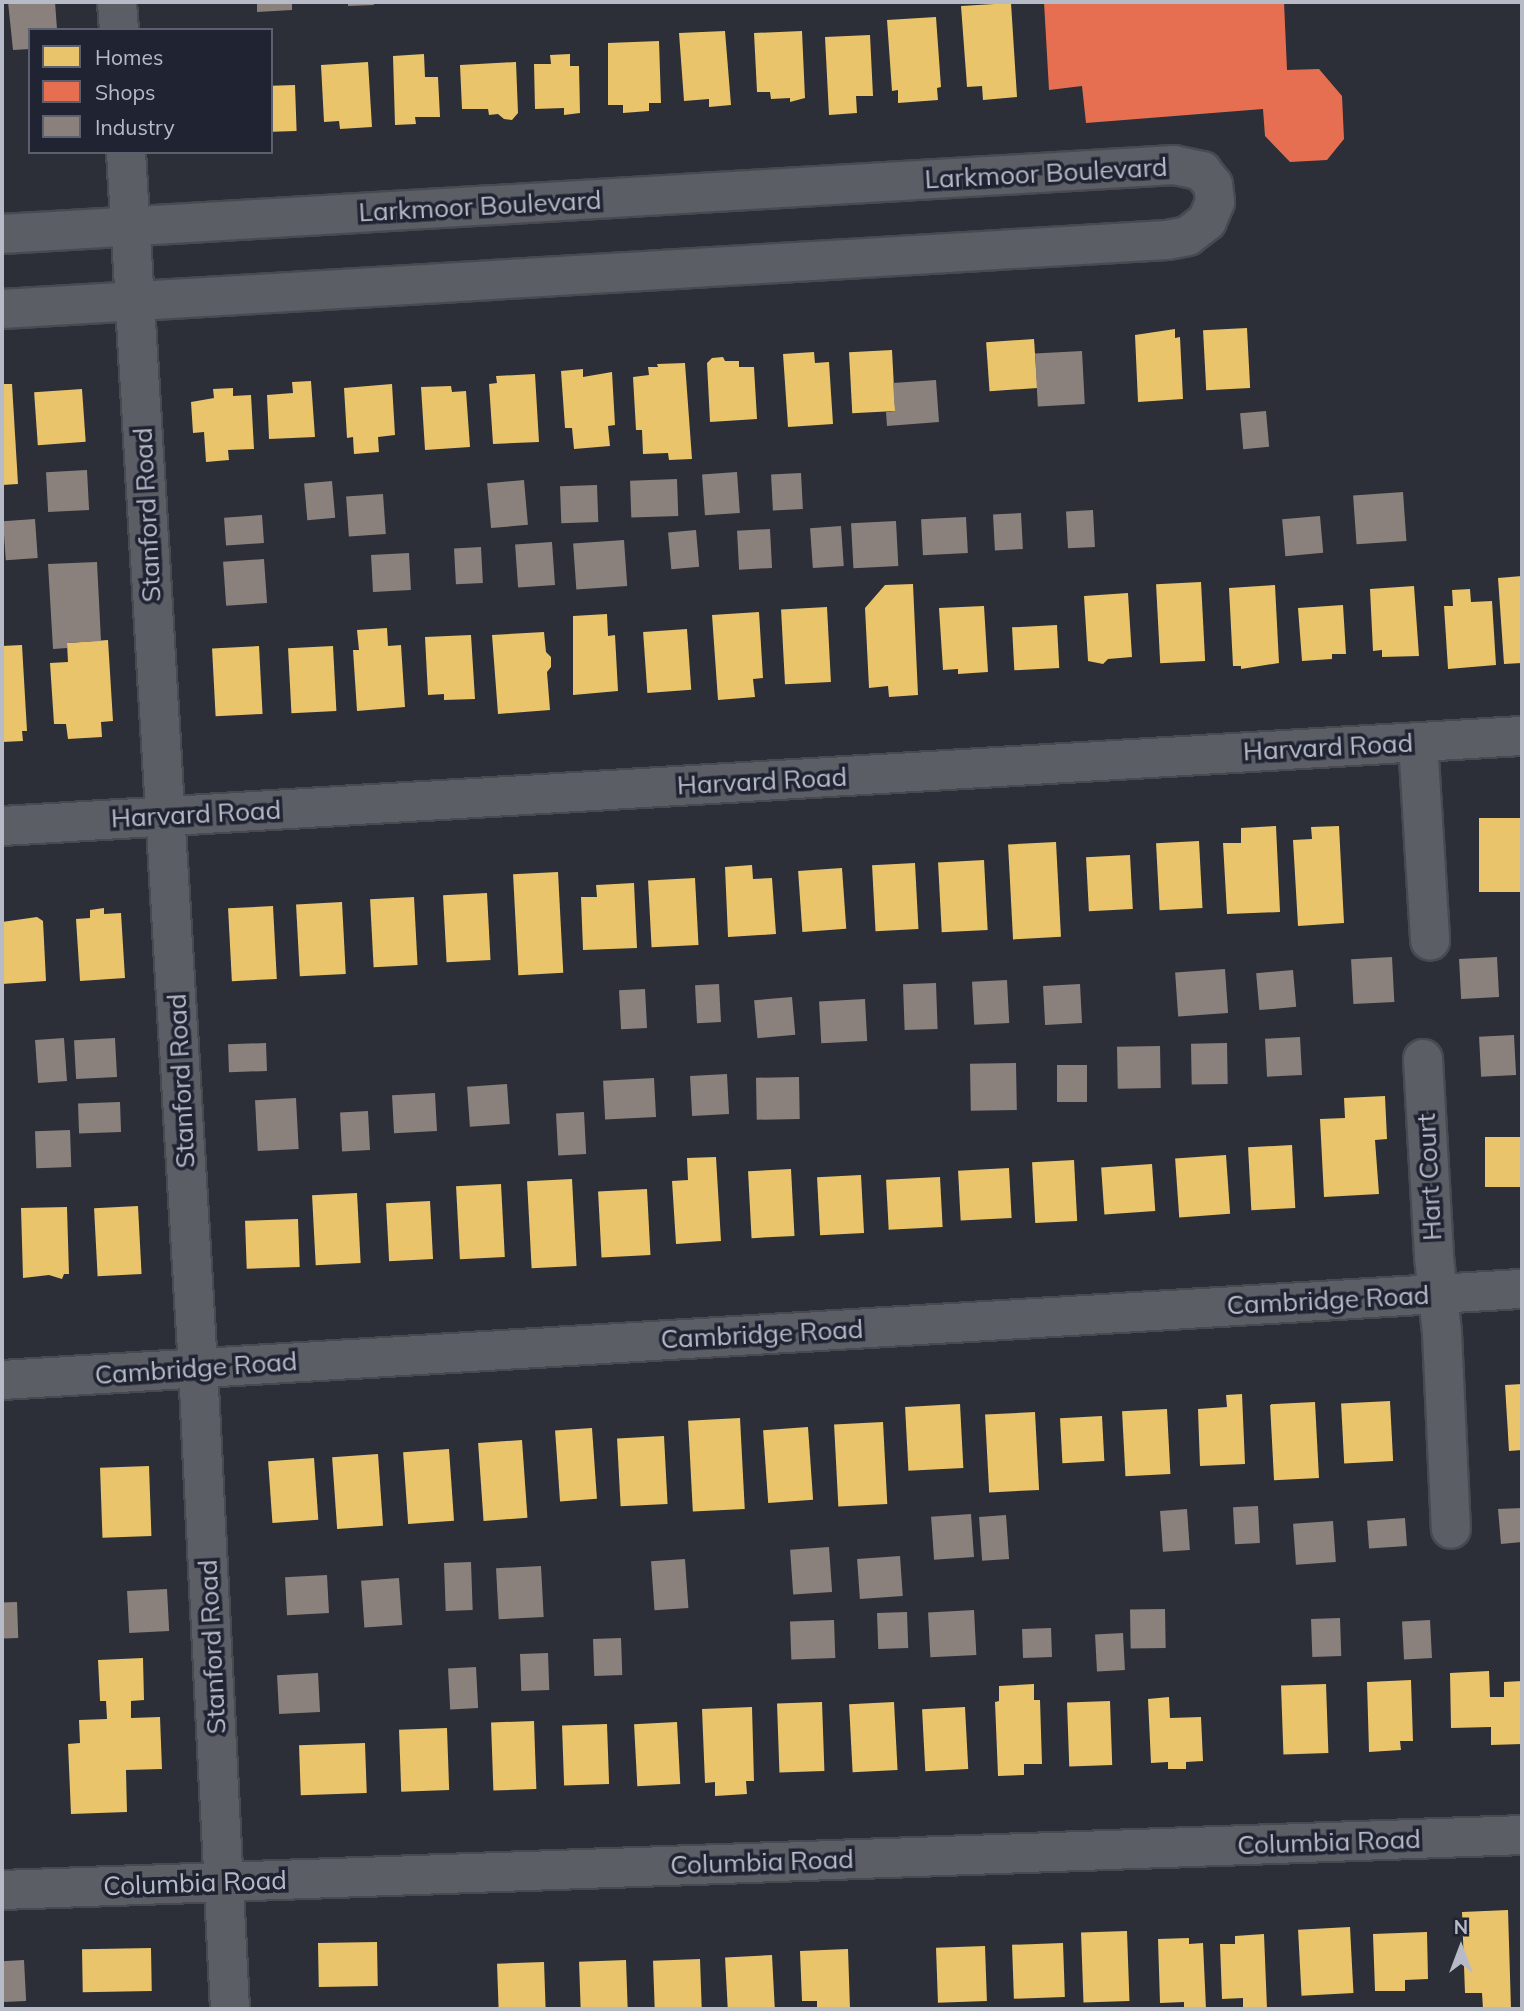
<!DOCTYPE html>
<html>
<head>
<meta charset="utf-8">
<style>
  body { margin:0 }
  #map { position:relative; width:1524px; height:2011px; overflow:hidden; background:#2c2f38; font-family:Mulish,sans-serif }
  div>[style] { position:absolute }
  .homes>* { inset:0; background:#e9c46a; transform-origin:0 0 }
  .shops>* { inset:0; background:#e76f51 }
  .industry>* { inset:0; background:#8a817c; transform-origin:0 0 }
  .roads { filter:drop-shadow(2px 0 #484a51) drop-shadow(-2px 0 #484a51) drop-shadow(0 2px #484a51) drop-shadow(0 -2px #484a51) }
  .minor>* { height:38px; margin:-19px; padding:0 19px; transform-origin:19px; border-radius:19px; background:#5c5e66 }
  span { translate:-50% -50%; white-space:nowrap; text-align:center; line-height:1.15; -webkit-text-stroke:7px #202432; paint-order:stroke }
  .street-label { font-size:26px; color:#b7bbc8 }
  .frame { position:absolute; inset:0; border:4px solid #b7bbc8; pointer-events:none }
  .legend { position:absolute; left:28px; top:28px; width:245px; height:126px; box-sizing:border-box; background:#202432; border:2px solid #5c606e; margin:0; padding:9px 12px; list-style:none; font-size:21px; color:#b7bbc8 }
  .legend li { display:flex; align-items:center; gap:14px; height:35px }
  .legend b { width:35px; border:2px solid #5c606e }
  .north { position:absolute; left:1426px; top:1913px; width:70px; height:70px; -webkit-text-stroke:5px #202432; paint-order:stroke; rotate:0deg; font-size:19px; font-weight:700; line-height:28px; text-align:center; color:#b7bbc8 }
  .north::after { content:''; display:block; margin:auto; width:24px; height:32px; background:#b7bbc8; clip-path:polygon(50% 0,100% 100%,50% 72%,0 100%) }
</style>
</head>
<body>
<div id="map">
  <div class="homes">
    <div style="clip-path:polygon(1011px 3px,1017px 97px,983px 100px,982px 86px,967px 87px,961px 6px)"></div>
    <div style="clip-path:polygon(936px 17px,941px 87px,937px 88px,938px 100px,898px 103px,898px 90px,892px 91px,887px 20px)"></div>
    <div style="clip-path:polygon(725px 31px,731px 105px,709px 107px,709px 99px,684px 101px,679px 33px)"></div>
    <div style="clip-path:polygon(802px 31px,805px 98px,790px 102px,790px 98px,771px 99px,770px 92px,757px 92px,754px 33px)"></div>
    <div style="clip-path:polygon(870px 35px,873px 96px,856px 96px,857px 113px,829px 115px,825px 37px)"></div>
    <div style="clip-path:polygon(659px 41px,661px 103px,649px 103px,649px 111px,623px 113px,623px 105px,608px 105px,608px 43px)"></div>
    <div style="clip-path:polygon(424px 54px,425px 77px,438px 77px,440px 117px,415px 117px,416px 124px,395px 125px,393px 56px)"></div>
    <div style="clip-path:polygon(570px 54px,570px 66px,579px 66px,580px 113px,564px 115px,564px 108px,535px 109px,534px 64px,551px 64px,550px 55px)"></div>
    <div style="clip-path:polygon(368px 62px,372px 127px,340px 129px,339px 121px,324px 122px,321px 65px)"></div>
    <div style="clip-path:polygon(516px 62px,518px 113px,512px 120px,504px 119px,498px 114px,489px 115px,488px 109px,462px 109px,460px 65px)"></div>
    <div style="left:295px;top:85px;width:46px;height:24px;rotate:88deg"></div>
    <div style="left:1247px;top:328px;width:60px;height:44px;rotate:87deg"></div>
    <div style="clip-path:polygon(1175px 329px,1175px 338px,1180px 337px,1183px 399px,1138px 402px,1135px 335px)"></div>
    <div style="left:1034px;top:339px;width:49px;height:48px;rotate:86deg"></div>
    <div style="left:892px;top:350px;width:61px;height:43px;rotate:87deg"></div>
    <div style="clip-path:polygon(814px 352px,815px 363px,829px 362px,833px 424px,788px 427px,783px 354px)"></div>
    <div style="clip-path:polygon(723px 357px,725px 361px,739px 361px,739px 367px,754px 367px,757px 419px,710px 422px,707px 363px,712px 358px)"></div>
    <div style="clip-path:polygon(685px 363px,692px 459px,669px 460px,668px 453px,643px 454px,642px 430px,636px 430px,633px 377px,649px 375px,648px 367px,658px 367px,657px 364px)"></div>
    <div style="clip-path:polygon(583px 369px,583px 377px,612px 372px,615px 425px,608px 426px,610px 446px,574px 449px,572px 428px,565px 428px,561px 371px)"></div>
    <div style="clip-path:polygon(535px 374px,539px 442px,493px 444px,489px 384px,497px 383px,496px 376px)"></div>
    <div style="clip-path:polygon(311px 381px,315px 437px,269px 439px,267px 395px,293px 393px,292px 382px)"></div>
    <div style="clip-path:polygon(2px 384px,12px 384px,18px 484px,2px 485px)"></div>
    <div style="clip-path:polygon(392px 384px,395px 435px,378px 437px,379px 452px,354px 454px,353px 437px,347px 438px,344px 388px)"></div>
    <div style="clip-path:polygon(451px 386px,452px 392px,466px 391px,470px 447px,425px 450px,421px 387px)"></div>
    <div style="clip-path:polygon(233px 388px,233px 396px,251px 395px,254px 449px,228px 450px,229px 460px,206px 462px,204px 432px,193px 433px,191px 402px,214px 398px,213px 389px)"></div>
    <div style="left:82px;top:389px;width:53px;height:48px;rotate:86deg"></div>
    <div style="clip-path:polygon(1522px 576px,1522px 663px,1504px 664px,1498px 578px)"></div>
    <div style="left:1201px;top:582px;width:79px;height:45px;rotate:87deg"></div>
    <div style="clip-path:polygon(913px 584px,918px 695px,889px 697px,888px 686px,869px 688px,865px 608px,885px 585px)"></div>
    <div style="clip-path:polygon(1275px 585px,1279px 663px,1241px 669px,1241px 666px,1233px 666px,1229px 588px)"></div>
    <div style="clip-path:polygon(1414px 586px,1419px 656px,1382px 657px,1382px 650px,1373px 651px,1370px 589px)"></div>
    <div style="clip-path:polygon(1470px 589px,1471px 602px,1492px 601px,1496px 665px,1448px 669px,1444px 606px,1453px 606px,1452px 590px)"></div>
    <div style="clip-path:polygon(1128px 593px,1132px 657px,1108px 659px,1103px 664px,1088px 661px,1084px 596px)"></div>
    <div style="clip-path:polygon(1343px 605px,1346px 654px,1332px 654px,1332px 659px,1302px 661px,1298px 608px)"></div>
    <div style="clip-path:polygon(984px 606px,988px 672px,958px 674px,958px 669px,943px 670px,939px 608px)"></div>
    <div style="left:827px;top:607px;width:75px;height:46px;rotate:87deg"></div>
    <div style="clip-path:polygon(759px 612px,763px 678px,753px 679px,755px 697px,718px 700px,712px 615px)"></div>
    <div style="clip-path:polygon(607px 614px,608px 636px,615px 635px,618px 691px,573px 695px,573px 616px)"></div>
    <div style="left:1057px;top:625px;width:43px;height:45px;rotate:87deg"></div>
    <div style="clip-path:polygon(387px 628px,388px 646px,401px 645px,405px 707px,357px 711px,353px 650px,359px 650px,357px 630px)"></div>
    <div style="left:687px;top:629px;width:61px;height:44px;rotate:86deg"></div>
    <div style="clip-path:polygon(544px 632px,546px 652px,551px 657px,551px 667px,547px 672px,550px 710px,498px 714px,492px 635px)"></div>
    <div style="clip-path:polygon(471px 635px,475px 699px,444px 700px,444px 694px,428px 695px,425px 637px)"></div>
    <div style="clip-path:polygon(108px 640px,113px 721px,101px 722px,102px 737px,68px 739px,66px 724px,54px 724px,50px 663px,68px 662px,67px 643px)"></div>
    <div style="clip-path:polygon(22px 645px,27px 731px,22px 731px,23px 741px,2px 742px,2px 646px)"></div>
    <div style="left:259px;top:646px;width:68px;height:47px;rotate:87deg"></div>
    <div style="left:333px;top:646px;width:65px;height:45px;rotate:87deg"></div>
    <div style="left:1522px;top:818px;width:74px;height:43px;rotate:90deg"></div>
    <div style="clip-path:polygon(1276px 826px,1280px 912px,1227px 914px,1223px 843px,1241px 843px,1241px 828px)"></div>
    <div style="clip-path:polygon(1339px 826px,1344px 923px,1298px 926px,1293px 840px,1312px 839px,1311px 827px)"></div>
    <div style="left:1199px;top:841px;width:67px;height:43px;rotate:87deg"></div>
    <div style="left:1056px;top:842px;width:95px;height:48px;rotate:87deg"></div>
    <div style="left:1130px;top:855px;width:54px;height:44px;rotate:87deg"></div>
    <div style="left:984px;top:860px;width:70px;height:46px;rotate:87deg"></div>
    <div style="left:915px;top:863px;width:66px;height:43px;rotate:87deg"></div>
    <div style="clip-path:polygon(752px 865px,753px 879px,772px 878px,776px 934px,728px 937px,725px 867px)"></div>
    <div style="left:842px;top:868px;width:61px;height:44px;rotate:86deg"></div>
    <div style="left:558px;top:872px;width:101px;height:45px;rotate:87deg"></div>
    <div style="left:695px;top:878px;width:67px;height:47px;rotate:87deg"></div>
    <div style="clip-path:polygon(634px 883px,637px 948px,583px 950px,581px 897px,597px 897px,596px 885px)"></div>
    <div style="left:487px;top:893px;width:67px;height:44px;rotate:87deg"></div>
    <div style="left:414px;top:897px;width:68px;height:44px;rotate:87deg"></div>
    <div style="left:342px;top:902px;width:72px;height:46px;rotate:87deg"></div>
    <div style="left:273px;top:906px;width:73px;height:45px;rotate:87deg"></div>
    <div style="clip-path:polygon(104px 908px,104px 914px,121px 913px,125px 978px,80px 981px,76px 919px,90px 918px,90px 910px)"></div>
    <div style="clip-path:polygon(37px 917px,43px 921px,46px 981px,2px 984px,2px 922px)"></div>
    <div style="clip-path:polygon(1385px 1096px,1387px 1139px,1375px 1140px,1379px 1194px,1324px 1197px,1320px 1119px,1345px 1118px,1344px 1098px)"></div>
    <div style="left:1522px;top:1137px;width:50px;height:37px;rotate:90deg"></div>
    <div style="left:1292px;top:1145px;width:63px;height:44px;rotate:87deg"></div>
    <div style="left:1226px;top:1155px;width:59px;height:51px;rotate:86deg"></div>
    <div style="clip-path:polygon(716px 1157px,721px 1241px,676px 1244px,672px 1181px,688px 1180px,687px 1158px)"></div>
    <div style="left:1074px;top:1160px;width:61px;height:42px;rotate:87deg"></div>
    <div style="left:1152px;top:1164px;width:47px;height:51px;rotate:86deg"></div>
    <div style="left:1009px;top:1168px;width:50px;height:51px;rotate:87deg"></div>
    <div style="left:791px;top:1169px;width:67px;height:43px;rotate:87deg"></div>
    <div style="left:861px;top:1175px;width:58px;height:44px;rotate:87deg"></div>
    <div style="left:940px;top:1177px;width:50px;height:54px;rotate:87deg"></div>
    <div style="left:572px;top:1179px;width:87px;height:45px;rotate:87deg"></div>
    <div style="left:501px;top:1184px;width:73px;height:45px;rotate:87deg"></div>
    <div style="left:647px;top:1189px;width:66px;height:49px;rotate:87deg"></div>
    <div style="left:357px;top:1193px;width:70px;height:45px;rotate:87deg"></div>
    <div style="left:430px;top:1201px;width:58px;height:44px;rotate:87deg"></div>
    <div style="left:138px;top:1206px;width:68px;height:44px;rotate:87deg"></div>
    <div style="clip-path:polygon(67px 1207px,69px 1274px,64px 1274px,62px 1279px,49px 1275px,23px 1278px,21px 1208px)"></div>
    <div style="left:298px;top:1219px;width:48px;height:53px;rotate:88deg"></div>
    <div style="clip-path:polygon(1522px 1384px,1522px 1450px,1509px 1451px,1505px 1385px)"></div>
    <div style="clip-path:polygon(1242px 1394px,1245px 1464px,1200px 1466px,1198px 1409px,1227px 1407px,1226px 1395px)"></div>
    <div style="left:1390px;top:1401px;width:60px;height:49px;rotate:87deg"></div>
    <div style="left:1315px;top:1402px;width:76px;height:45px;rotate:87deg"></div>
    <div style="left:960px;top:1404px;width:64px;height:55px;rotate:87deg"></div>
    <div style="left:1167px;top:1409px;width:65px;height:45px;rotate:87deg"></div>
    <div style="left:1035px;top:1412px;width:78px;height:50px;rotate:87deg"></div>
    <div style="left:1102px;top:1416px;width:45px;height:42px;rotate:87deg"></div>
    <div style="left:740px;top:1418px;width:91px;height:52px;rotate:87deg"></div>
    <div style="left:883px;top:1422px;width:82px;height:49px;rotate:87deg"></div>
    <div style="left:808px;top:1427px;width:73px;height:45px;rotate:86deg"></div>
    <div style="left:592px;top:1428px;width:71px;height:37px;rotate:86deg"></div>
    <div style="left:664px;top:1436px;width:68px;height:47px;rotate:87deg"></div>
    <div style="left:522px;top:1440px;width:78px;height:44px;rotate:86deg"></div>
    <div style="left:449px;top:1449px;width:72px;height:46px;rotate:86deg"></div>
    <div style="left:378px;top:1454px;width:72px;height:46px;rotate:86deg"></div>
    <div style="left:314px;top:1458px;width:62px;height:46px;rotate:86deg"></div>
    <div style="left:149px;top:1466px;width:70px;height:49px;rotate:88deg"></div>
    <div style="clip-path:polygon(143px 1658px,144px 1700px,131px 1701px,131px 1718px,160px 1717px,162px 1769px,126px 1770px,127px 1812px,71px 1814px,68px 1744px,80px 1743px,79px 1720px,107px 1719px,106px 1701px,100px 1701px,98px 1660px)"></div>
    <div style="clip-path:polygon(1489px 1671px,1490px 1697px,1504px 1697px,1504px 1682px,1522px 1681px,1522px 1744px,1491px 1745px,1491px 1727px,1451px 1728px,1450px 1673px)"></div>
    <div style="clip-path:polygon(1411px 1680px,1413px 1741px,1400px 1741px,1401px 1750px,1369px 1752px,1367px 1682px)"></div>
    <div style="clip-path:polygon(1034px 1684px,1034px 1700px,1040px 1700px,1042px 1764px,1024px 1764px,1024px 1775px,998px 1776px,995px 1702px,999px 1701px,999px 1686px)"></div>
    <div style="left:1326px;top:1684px;width:69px;height:45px;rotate:88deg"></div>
    <div style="clip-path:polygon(1169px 1697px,1170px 1718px,1201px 1717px,1203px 1761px,1186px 1762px,1186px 1769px,1168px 1769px,1168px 1762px,1151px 1763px,1148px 1699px)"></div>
    <div style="left:1110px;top:1701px;width:64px;height:43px;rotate:88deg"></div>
    <div style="left:822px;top:1702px;width:69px;height:45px;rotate:88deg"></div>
    <div style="left:894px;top:1702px;width:68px;height:45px;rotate:87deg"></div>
    <div style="clip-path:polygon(752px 1707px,754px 1781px,746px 1781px,747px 1794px,715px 1796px,715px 1782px,705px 1783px,702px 1709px)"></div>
    <div style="left:965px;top:1707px;width:62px;height:43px;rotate:87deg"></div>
    <div style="left:534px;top:1721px;width:68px;height:43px;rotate:88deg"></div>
    <div style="left:677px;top:1722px;width:62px;height:43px;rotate:87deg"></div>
    <div style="left:607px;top:1724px;width:60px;height:45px;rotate:88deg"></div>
    <div style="left:447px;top:1728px;width:62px;height:48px;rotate:88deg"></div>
    <div style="left:365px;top:1743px;width:50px;height:66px;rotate:88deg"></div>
    <div style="clip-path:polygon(1508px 1910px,1511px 2009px,1483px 2009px,1482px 1993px,1465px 1993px,1462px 1912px)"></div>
    <div style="left:1350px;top:1927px;width:66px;height:52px;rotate:87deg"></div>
    <div style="left:1127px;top:1931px;width:70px;height:46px;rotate:88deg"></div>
    <div style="clip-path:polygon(1427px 1932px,1428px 1979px,1405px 1980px,1405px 1991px,1375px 1991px,1373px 1934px)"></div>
    <div style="clip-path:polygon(1264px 1934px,1267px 2009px,1243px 2009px,1243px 1998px,1222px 1999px,1220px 1944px,1235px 1944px,1235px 1936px)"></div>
    <div style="clip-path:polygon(1189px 1938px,1189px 1944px,1203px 1943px,1206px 2009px,1184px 2009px,1184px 2002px,1160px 2003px,1158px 1939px)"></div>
    <div style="left:377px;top:1942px;width:44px;height:59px;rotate:89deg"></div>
    <div style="left:1063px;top:1943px;width:54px;height:51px;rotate:88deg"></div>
    <div style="left:985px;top:1946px;width:55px;height:49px;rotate:88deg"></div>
    <div style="left:151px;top:1948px;width:43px;height:69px;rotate:89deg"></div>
    <div style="clip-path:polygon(848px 1949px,850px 2009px,817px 2009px,817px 2001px,802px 2001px,800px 1951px)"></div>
    <div style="left:772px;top:1955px;width:54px;height:47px;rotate:87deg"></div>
    <div style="left:700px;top:1959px;width:50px;height:47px;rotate:88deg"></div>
    <div style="left:626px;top:1960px;width:49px;height:47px;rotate:88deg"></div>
    <div style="left:544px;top:1962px;width:47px;height:47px;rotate:88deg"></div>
  </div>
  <div class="shops">
    <div style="clip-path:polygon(1044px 2px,1284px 2px,1287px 70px,1319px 69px,1342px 96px,1344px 139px,1327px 160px,1290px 162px,1265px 136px,1263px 109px,1086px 123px,1082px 86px,1049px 90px)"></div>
  </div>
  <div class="industry">
    <div style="clip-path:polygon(8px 2px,55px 2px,57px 29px,30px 30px,30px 49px,13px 50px)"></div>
    <div style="clip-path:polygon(257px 2px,292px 2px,292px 10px,257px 12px)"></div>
    <div style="clip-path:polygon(348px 2px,373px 2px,374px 5px,348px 6px)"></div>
    <div style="left:1082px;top:351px;width:53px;height:47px;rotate:87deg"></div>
    <div style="clip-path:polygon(936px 380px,939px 422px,887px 426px,886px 412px,895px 411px,893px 383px)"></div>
    <div style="left:1266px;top:411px;width:36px;height:26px;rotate:85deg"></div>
    <div style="left:87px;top:470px;width:40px;height:41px;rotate:87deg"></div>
    <div style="left:737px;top:472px;width:41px;height:35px;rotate:86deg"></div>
    <div style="left:801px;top:473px;width:36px;height:30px;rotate:87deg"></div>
    <div style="left:677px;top:479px;width:37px;height:47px;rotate:88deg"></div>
    <div style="left:524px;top:480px;width:45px;height:37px;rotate:85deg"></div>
    <div style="left:332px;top:481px;width:37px;height:28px;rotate:85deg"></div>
    <div style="left:597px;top:485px;width:37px;height:37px;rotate:88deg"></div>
    <div style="left:1403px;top:492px;width:49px;height:50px;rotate:86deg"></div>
    <div style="left:383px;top:494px;width:40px;height:37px;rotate:86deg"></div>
    <div style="left:1093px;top:510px;width:37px;height:27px;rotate:87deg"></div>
    <div style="left:1021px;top:513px;width:36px;height:28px;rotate:87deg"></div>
    <div style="left:262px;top:515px;width:28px;height:38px;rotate:86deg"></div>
    <div style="left:1320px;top:516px;width:37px;height:38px;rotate:85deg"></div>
    <div style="left:966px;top:517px;width:36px;height:45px;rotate:87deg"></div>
    <div style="left:35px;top:519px;width:39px;height:32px;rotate:86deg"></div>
    <div style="left:896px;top:521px;width:45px;height:45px;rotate:87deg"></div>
    <div style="left:841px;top:526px;width:40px;height:31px;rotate:86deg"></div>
    <div style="left:770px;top:529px;width:39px;height:33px;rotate:87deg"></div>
    <div style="left:696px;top:530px;width:37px;height:28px;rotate:85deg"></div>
    <div style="left:624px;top:540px;width:46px;height:51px;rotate:86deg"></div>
    <div style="left:552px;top:542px;width:43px;height:37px;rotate:86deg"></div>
    <div style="left:481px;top:547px;width:36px;height:27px;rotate:87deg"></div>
    <div style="left:409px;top:553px;width:37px;height:38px;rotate:87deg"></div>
    <div style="left:264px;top:559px;width:44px;height:41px;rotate:86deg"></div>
    <div style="clip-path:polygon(97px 562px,101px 641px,67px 643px,67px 648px,53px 649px,48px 564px)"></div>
    <div style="left:1392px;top:957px;width:45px;height:41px;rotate:87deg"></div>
    <div style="left:1497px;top:957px;width:40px;height:38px;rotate:87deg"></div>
    <div style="left:1225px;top:969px;width:44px;height:50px;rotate:86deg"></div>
    <div style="left:1293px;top:970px;width:37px;height:37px;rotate:85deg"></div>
    <div style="left:1007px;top:980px;width:43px;height:35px;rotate:87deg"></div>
    <div style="left:936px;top:983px;width:46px;height:33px;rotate:88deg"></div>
    <div style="left:719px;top:984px;width:38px;height:24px;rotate:87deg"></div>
    <div style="left:1080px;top:984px;width:39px;height:37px;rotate:87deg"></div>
    <div style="left:645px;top:989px;width:39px;height:26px;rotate:87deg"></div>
    <div style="left:792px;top:997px;width:38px;height:38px;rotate:85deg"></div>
    <div style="left:865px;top:999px;width:42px;height:46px;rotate:87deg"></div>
    <div style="left:1514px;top:1035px;width:40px;height:35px;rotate:87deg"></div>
    <div style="left:1300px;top:1037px;width:38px;height:35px;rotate:87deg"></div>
    <div style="left:64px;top:1038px;width:43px;height:29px;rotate:86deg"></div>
    <div style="left:115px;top:1038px;width:39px;height:41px;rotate:87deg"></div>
    <div style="left:266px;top:1043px;width:28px;height:38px;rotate:88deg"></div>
    <div style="left:1227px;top:1043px;width:41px;height:36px;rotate:89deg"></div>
    <div style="left:1160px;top:1046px;width:42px;height:43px;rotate:89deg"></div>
    <div style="left:1016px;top:1063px;width:47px;height:46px;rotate:89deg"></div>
    <div style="left:1057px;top:1065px;width:30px;height:37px"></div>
    <div style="left:727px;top:1074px;width:40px;height:37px;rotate:87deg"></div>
    <div style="left:799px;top:1077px;width:42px;height:43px;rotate:89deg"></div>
    <div style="left:654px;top:1078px;width:39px;height:51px;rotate:87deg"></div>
    <div style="left:507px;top:1084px;width:40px;height:40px;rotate:86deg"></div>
    <div style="left:435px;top:1093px;width:38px;height:43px;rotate:87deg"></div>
    <div style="left:296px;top:1098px;width:51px;height:41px;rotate:87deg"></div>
    <div style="left:120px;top:1102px;width:30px;height:42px;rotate:88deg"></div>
    <div style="left:368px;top:1111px;width:39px;height:28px;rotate:87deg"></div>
    <div style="left:584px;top:1112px;width:42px;height:28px;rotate:87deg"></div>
    <div style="left:70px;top:1130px;width:37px;height:35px;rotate:88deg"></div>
    <div style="left:1258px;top:1506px;width:37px;height:25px;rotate:87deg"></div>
    <div style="clip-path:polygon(1522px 1508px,1522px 1542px,1501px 1544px,1498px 1509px)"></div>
    <div style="left:1187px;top:1509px;width:41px;height:27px;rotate:86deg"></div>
    <div style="left:971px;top:1514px;width:43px;height:40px;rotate:86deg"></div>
    <div style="left:1006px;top:1515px;width:44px;height:27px;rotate:86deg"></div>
    <div style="left:1405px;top:1518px;width:28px;height:38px;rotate:86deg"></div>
    <div style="left:1333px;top:1521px;width:41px;height:40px;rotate:86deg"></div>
    <div style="left:829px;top:1547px;width:45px;height:39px;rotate:86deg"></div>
    <div style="left:900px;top:1556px;width:40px;height:43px;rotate:86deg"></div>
    <div style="left:685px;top:1559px;width:49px;height:34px;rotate:86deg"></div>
    <div style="left:471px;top:1562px;width:48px;height:27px;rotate:88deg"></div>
    <div style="left:541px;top:1566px;width:51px;height:45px;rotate:87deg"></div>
    <div style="left:327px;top:1575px;width:38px;height:42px;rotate:87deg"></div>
    <div style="left:399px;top:1578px;width:47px;height:38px;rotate:86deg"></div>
    <div style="left:167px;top:1589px;width:42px;height:40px;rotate:87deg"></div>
    <div style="left:17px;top:1602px;width:36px;height:15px;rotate:88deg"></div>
    <div style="left:1165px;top:1609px;width:39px;height:35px;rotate:89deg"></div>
    <div style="left:974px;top:1610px;width:45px;height:46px;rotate:87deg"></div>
    <div style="left:907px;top:1612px;width:36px;height:30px;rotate:88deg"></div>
    <div style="left:1340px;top:1618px;width:38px;height:29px;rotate:88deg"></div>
    <div style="left:834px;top:1620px;width:38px;height:44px;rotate:88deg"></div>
    <div style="left:1430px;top:1620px;width:38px;height:28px;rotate:87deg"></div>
    <div style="left:1051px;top:1628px;width:29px;height:29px;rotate:88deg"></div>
    <div style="left:1123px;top:1633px;width:37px;height:28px;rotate:87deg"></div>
    <div style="left:621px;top:1638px;width:37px;height:28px;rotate:88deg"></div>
    <div style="left:548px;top:1653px;width:37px;height:28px;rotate:88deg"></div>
    <div style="left:476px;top:1667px;width:41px;height:28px;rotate:87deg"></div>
    <div style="left:318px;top:1673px;width:39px;height:41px;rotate:87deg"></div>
    <div style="left:24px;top:1960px;width:41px;height:22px;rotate:87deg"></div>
  </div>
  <div class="roads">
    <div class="minor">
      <div style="left:117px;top:2px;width:28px;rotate:86deg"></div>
      <div style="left:126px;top:152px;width:1217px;rotate:86.61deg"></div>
      <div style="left:198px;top:1367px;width:643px;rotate:87.15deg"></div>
      <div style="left:2px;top:234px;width:1174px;rotate:-3.37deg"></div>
      <div style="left:1174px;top:165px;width:29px;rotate:12deg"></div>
      <div style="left:1202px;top:171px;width:18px;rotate:52deg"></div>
      <div style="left:1213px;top:185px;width:17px;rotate:83deg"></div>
      <div style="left:1215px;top:202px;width:21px;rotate:113deg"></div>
      <div style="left:1207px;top:221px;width:24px;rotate:142deg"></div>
      <div style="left:1188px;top:236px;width:21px;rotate:169deg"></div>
      <div style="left:1167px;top:240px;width:1167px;rotate:176.61deg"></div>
      <div style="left:1418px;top:742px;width:199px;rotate:86.5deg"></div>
      <div style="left:2px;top:826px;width:1523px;rotate:-3.39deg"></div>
      <div style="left:1423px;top:1059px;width:198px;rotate:86.8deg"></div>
      <div style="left:1434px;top:1257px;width:76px;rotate:84deg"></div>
      <div style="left:1442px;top:1333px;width:196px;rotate:87.4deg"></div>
      <div style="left:2px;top:1380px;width:1523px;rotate:-3.43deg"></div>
      <div style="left:2px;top:1890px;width:1521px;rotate:-2.07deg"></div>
    </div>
  </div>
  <div class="street-label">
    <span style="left:1046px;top:173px;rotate:-3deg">Larkmoor Boulevard</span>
    <span style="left:480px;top:206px;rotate:-3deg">Larkmoor Boulevard</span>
    <span style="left:147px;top:515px;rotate:-93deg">Stanford Road</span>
    <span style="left:1328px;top:747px;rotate:-3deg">Harvard Road</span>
    <span style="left:762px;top:781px;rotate:-3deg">Harvard Road</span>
    <span style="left:196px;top:814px;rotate:-3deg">Harvard Road</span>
    <span style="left:181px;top:1081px;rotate:-93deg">Stanford Road</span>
    <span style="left:1429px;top:1177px;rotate:-93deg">Hart Court</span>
    <span style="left:1328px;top:1300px;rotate:-3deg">Cambridge Road</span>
    <span style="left:762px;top:1334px;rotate:-3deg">Cambridge Road</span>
    <span style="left:196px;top:1368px;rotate:-4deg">Cambridge Road</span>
    <span style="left:212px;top:1647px;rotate:-93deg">Stanford Road</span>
    <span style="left:1329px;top:1842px;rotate:-2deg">Columbia Road</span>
    <span style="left:762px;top:1862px;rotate:-2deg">Columbia Road</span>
    <span style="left:195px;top:1883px;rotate:-2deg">Columbia Road</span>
  </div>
  <div class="frame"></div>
  <ul class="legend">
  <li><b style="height:19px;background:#e9c46a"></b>Homes</li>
  <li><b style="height:19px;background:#e76f51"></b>Shops</li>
  <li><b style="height:19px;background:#8a817c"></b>Industry</li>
  </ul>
  <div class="north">N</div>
</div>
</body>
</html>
